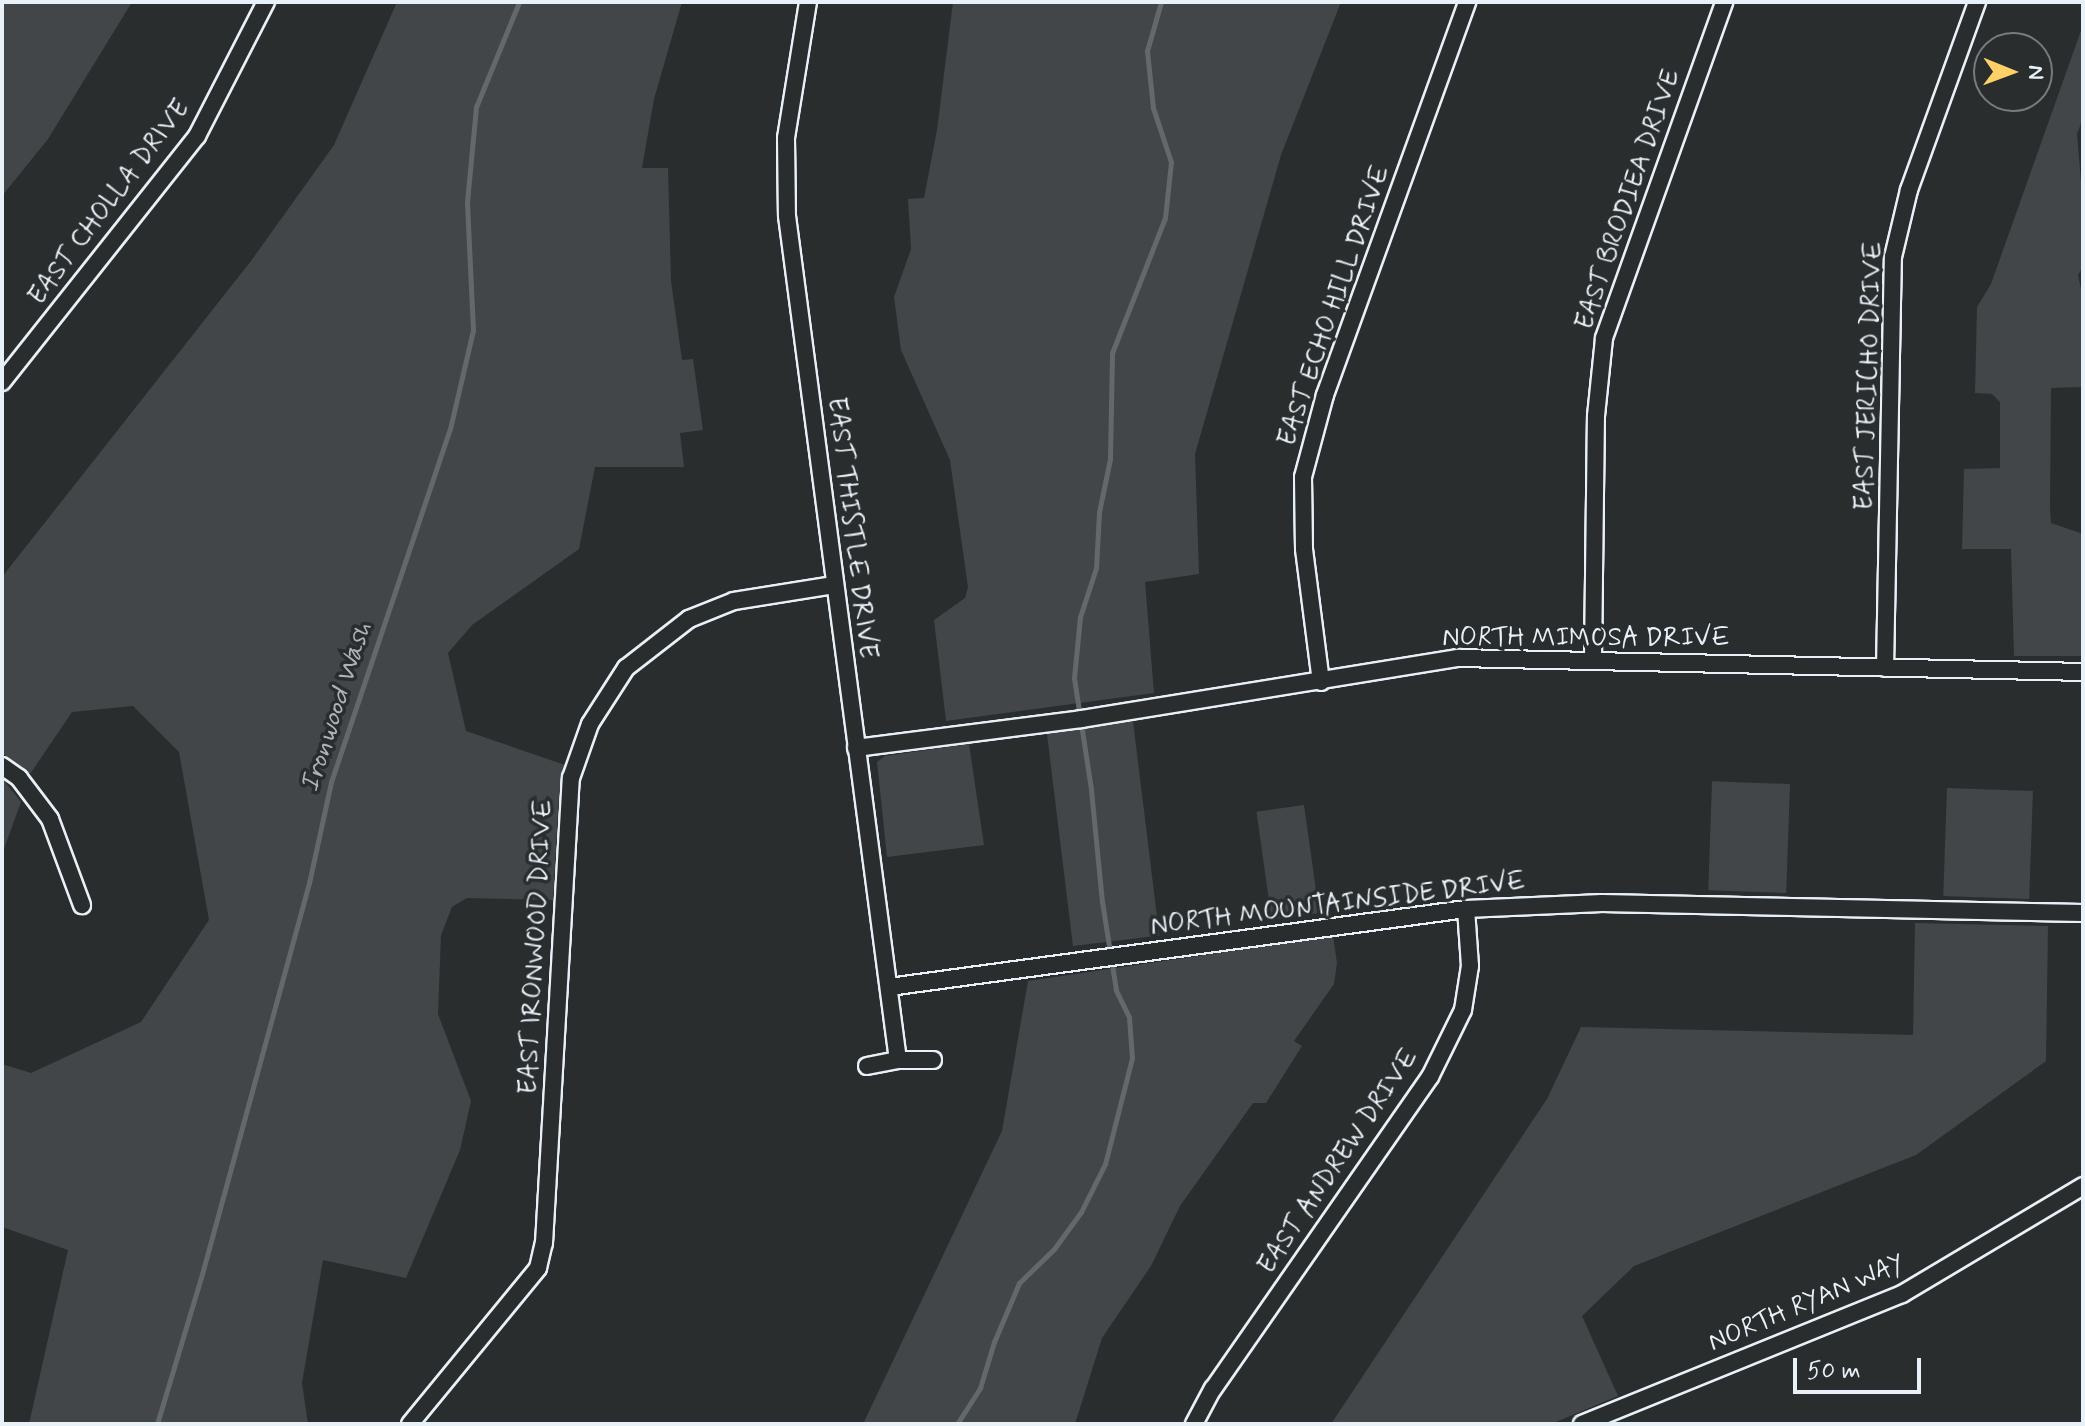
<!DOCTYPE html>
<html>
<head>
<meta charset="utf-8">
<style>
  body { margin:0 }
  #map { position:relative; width:2085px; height:1426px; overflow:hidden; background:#2a2d2e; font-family:Mynerve,sans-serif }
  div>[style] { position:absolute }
  .green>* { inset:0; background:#424648; transform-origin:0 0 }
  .stream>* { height:5px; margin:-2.5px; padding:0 2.5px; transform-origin:2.5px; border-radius:2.5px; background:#63686b }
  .roads { filter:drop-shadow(2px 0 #e8f1f8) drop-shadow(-2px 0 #e8f1f8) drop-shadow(0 2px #e8f1f8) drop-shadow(0 -2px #e8f1f8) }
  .minor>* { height:16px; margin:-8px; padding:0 8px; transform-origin:8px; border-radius:8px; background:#2a2d2e }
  span { translate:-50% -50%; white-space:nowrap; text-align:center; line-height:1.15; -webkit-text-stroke:7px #2a2d2e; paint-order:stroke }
  .street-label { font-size:26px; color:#e8f1f8 }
  .water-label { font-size:28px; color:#acb3b9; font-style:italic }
  .frame { position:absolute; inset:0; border:4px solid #e8f1f8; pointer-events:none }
  .north { position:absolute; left:1973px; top:32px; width:80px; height:80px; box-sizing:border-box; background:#2a2d2e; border:2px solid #767b7f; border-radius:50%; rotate:91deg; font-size:22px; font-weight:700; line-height:32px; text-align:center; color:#e8f1f8 }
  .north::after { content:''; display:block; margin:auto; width:28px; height:36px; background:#ffd166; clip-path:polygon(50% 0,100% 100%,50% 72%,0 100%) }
  .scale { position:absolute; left:1793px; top:1358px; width:128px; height:36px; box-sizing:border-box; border:4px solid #e8f1f8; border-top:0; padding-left:10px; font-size:24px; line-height:28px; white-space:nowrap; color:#e8f1f8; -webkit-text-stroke:6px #2a2d2e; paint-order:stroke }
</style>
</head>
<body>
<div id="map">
  <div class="green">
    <div style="clip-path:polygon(2px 2px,132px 2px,48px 139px,2px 196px)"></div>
    <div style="clip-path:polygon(397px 2px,682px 2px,654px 99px,642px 168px,668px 168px,671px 281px,682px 360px,693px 359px,703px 430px,680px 433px,684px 467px,595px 467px,579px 549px,472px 625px,448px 653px,466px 731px,565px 765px,559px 794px,553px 900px,467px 898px,452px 907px,441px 935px,438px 1014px,471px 1101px,460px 1150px,406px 1278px,323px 1260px,302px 1383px,308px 1424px,29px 1424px,68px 1250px,2px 1227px,2px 1064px,31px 1073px,141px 1022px,209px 920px,179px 752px,133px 706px,72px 712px,30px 774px,2px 753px,2px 577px,251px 261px,334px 145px)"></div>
    <div style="clip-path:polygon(953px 2px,1341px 2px,1281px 155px,1195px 454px,1199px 574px,1145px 582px,1154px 693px,946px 721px,934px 620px,965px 598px,968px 587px,950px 460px,901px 350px,894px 297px,911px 249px,908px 199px,924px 198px,937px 130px)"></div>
    <div style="clip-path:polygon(2083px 25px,2083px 118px,2077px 134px,2083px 205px,2083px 267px,2078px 275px,2083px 298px,2083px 387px,2051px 388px,2050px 507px,2051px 523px,2083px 534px,2083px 656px,2014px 656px,2011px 549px,1962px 549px,1964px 469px,2000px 468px,2000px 402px,1992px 394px,1975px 393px,1977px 307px,1991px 284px)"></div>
    <div style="left:1133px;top:721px;width:216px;height:87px;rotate:83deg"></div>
    <div style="clip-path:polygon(969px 744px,984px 845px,887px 857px,877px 762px,885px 756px)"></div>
    <div style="clip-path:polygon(2px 778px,21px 802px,2px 854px)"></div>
    <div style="left:1790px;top:784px;width:109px;height:78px;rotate:92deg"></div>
    <div style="left:1947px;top:788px;width:86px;height:108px;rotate:2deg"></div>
    <div style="left:1304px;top:805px;width:109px;height:48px;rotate:82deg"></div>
    <div style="clip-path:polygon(1915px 923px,2048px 926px,2046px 1061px,1916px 1155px,1634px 1266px,1582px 1316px,1618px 1396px,1551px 1424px,1331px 1424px,1547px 1099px,1581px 1027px,1913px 1035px)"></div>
    <div style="clip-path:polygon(1333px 936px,1337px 963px,1334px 984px,1294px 1041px,1302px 1046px,1266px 1103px,1253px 1103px,1180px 1206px,1151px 1266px,1102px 1338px,1075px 1424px,863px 1424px,1002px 1131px,1028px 981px)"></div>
  </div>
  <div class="stream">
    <div style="left:157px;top:1424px;width:157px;rotate:-73.3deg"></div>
    <div style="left:202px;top:1274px;width:405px;rotate:-74.7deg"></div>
    <div style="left:309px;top:883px;width:103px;rotate:-77.7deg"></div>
    <div style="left:331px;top:782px;width:373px;rotate:-71.4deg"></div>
    <div style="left:450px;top:429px;width:102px;rotate:-76.9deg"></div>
    <div style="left:473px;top:330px;width:128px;rotate:-92.7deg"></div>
    <div style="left:467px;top:202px;width:95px;rotate:-84.6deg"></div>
    <div style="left:476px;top:107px;width:113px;rotate:-67.7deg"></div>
    <div style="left:957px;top:1424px;width:43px;rotate:-57.4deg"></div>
    <div style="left:980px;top:1388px;width:48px;rotate:-73.1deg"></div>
    <div style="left:994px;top:1342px;width:64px;rotate:-67deg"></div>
    <div style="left:1019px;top:1283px;width:49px;rotate:-44.2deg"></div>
    <div style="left:1054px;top:1249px;width:46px;rotate:-53.9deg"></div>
    <div style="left:1081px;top:1212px;width:54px;rotate:-63.4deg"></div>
    <div style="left:1105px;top:1164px;width:109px;rotate:-75.7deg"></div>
    <div style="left:1132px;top:1058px;width:41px;rotate:-94.2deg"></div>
    <div style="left:1129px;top:1017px;width:30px;rotate:-116deg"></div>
    <div style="left:1116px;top:990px;width:89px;rotate:-99deg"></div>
    <div style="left:1102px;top:902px;width:114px;rotate:-95.6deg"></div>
    <div style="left:1091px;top:789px;width:112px;rotate:-98.7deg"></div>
    <div style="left:1074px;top:678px;width:61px;rotate:-84.4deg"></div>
    <div style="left:1080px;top:617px;width:52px;rotate:-71.9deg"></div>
    <div style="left:1096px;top:568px;width:56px;rotate:-86.9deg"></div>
    <div style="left:1099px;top:512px;width:54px;rotate:-78.3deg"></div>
    <div style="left:1110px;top:459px;width:106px;rotate:-88.9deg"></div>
    <div style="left:1112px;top:353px;width:145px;rotate:-68.6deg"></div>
    <div style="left:1165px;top:218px;width:56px;rotate:-83.9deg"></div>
    <div style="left:1171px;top:162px;width:57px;rotate:-108.4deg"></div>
    <div style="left:1153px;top:108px;width:57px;rotate:-96deg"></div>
    <div style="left:1147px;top:51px;width:51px;rotate:-74.1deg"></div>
  </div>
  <div class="roads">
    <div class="minor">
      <div style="left:808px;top:2px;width:138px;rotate:99.2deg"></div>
      <div style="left:786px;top:138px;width:78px;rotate:89.3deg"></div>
      <div style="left:787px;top:216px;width:851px;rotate:82.51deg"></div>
      <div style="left:2px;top:382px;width:314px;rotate:-51.6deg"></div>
      <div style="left:197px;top:136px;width:151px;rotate:-62.8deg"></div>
      <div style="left:1593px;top:658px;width:242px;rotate:-89.3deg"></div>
      <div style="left:1596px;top:416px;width:78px;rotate:-84.1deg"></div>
      <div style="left:1604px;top:338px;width:357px;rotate:-70.3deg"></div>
      <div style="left:1885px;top:668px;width:411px;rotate:-88.9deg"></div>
      <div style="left:1893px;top:257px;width:69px;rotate:-76.6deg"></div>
      <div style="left:1909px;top:190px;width:200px;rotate:-70.1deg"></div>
      <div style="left:1321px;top:682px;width:134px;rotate:-97.3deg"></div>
      <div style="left:1304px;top:549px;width:72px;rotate:-90.8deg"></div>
      <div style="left:1303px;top:477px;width:85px;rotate:-75deg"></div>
      <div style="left:1325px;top:395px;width:418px;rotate:-70.1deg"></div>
      <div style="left:856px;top:748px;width:227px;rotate:-7.3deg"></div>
      <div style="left:1081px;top:719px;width:382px;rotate:-9.2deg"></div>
      <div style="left:1458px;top:658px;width:625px;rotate:1.28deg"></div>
      <div style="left:2px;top:766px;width:21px;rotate:35deg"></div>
      <div style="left:19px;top:778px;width:51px;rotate:52.9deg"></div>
      <div style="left:50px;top:819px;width:92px;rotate:69.6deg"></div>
      <div style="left:889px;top:987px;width:582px;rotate:-7.7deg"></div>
      <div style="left:1466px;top:909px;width:136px;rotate:-2.5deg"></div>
      <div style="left:1602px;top:903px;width:481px;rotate:1.2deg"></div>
      <div style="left:867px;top:1066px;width:32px;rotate:-11deg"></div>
      <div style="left:898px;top:1060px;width:35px"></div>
      <div style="left:410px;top:1424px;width:202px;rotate:-50.6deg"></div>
      <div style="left:538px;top:1268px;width:26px;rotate:-77deg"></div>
      <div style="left:544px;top:1243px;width:466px;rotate:-86.7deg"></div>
      <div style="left:571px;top:778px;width:57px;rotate:-70.6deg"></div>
      <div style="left:590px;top:724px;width:67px;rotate:-57.3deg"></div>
      <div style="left:626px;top:668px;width:80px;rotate:-37.9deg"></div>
      <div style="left:689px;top:619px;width:48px;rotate:-21.8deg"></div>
      <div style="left:734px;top:601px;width:101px;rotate:-9.1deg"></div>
      <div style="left:1194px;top:1424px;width:40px;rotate:-62deg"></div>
      <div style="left:1213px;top:1389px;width:380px;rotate:-55.2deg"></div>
      <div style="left:1430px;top:1077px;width:75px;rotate:-63.8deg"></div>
      <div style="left:1463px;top:1010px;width:45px;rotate:-81deg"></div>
      <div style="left:1470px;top:966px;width:57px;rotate:-94deg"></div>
      <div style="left:1582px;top:1424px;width:345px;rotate:-22.1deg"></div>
      <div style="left:1902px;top:1294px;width:211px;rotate:-30.8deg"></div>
    </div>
  </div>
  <div class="street-label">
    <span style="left:1629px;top:200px;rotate:-71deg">EAST BRODIEA DRIVE</span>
    <span style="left:110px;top:203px;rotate:-53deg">EAST CHOLLA DRIVE</span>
    <span style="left:1335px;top:306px;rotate:-71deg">EAST ECHO HILL DRIVE</span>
    <span style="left:1870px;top:376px;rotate:-88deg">EAST JERICHO DRIVE</span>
    <span style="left:851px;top:528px;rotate:83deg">EAST THISTLE DRIVE</span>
    <span style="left:1586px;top:639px">NORTH MIMOSA DRIVE</span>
    <span style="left:1338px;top:905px;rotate:-7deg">NORTH MOUNTAINSIDE DRIVE</span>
    <span style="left:537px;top:947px;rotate:-87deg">EAST IRONWOOD DRIVE</span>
    <span style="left:1339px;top:1162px;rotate:-56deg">EAST ANDREW DRIVE</span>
    <span style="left:1807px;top:1304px;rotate:-23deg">NORTH RYAN WAY</span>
  </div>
  <div class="water-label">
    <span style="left:337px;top:707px;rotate:-72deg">Ironwood Wash</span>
  </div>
  <div class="frame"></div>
  <div class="north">N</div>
  <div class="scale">50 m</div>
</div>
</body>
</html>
